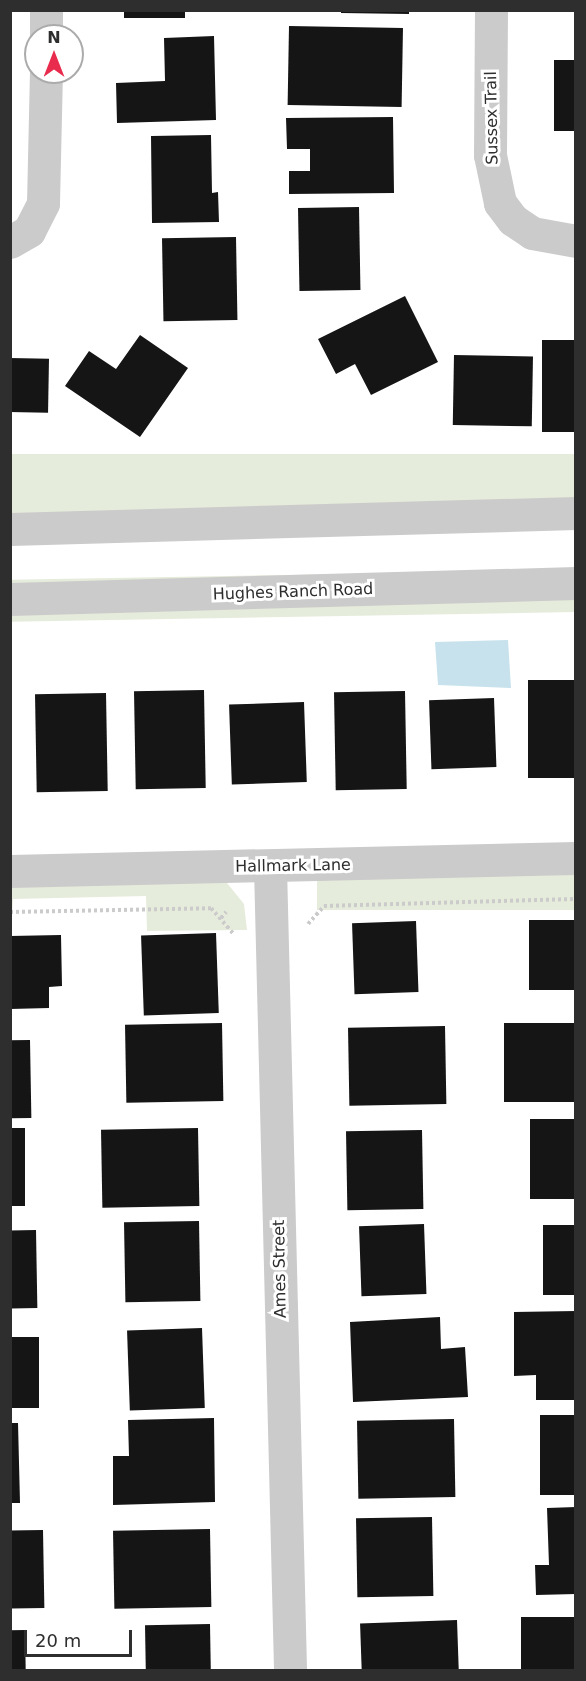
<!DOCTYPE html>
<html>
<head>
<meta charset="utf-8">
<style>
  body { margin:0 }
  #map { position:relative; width:586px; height:1681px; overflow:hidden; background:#fff; font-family:"DejaVu Sans",sans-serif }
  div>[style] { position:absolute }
  .green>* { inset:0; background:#e6ecdb; transform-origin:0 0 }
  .water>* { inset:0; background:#c7e2ec }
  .building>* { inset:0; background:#151515; transform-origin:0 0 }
  .path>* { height:4px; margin-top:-2px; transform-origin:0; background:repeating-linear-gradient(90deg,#cbcbcb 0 3px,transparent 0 6px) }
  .minor>* { height:33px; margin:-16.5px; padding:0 16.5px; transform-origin:16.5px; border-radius:16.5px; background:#cbcbcb }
  .tertiary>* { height:33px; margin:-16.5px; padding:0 16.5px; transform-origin:16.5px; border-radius:16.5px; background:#cbcbcb }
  span { translate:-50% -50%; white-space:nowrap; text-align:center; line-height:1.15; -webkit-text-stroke:6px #fff; paint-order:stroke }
  .street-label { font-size:16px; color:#2e2e2e }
  .frame { position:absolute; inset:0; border:12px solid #2e2e2e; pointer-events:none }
  .north { position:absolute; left:24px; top:24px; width:60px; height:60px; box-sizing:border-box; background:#fff; border:2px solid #ababab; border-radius:50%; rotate:0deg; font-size:16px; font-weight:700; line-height:24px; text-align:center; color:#2e2e2e }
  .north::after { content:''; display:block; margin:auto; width:21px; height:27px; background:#e92c4e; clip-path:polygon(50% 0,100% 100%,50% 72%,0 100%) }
  .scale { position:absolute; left:24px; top:1630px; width:108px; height:27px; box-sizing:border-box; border:3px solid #2e2e2e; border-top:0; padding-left:8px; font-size:18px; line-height:21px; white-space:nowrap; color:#2e2e2e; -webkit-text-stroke:4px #fff; paint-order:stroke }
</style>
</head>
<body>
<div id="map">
  <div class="green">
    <div style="left:575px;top:454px;width:71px;height:565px;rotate:90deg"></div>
    <div style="left:575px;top:570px;width:42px;height:565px;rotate:89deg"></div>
    <div style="left:575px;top:869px;width:41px;height:258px;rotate:90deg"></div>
    <div style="clip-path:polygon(223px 878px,244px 904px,247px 930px,147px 931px,146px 896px,13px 899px,11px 936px,10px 882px)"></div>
  </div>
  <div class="water">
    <div style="clip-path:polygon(508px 640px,511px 688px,438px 685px,435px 642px)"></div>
  </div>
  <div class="building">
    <div style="left:124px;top:10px;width:61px;height:8px"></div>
    <div style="clip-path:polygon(341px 10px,409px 10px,409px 14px,341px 13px)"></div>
    <div style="left:289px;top:26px;width:114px;height:79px;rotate:1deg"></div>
    <div style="clip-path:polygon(214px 36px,216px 120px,117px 123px,116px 83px,165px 81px,164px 38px)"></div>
    <div style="left:554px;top:60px;width:22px;height:71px"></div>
    <div style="clip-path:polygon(393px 117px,394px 193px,289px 194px,289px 171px,310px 171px,310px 149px,287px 149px,286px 118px)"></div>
    <div style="clip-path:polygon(211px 135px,212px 193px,218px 192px,219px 222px,152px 223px,151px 136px)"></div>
    <div style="left:359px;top:207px;width:83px;height:61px;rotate:89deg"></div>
    <div style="left:236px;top:237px;width:83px;height:74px;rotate:89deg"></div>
    <div style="clip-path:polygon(405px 296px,438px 362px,371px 395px,355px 364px,336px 374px,318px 339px)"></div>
    <div style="clip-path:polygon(140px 335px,188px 368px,140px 437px,65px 386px,89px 351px,116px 369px)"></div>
    <div style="left:576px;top:340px;width:92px;height:34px;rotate:90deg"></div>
    <div style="left:454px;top:355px;width:79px;height:70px;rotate:1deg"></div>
    <div style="left:10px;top:358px;width:39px;height:54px;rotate:1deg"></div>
    <div style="left:576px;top:680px;width:98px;height:48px;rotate:90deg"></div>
    <div style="left:204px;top:690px;width:98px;height:70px;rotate:89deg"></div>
    <div style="left:405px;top:691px;width:98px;height:71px;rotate:89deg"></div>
    <div style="left:106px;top:693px;width:98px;height:71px;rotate:89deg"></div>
    <div style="left:494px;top:698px;width:69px;height:65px;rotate:88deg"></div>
    <div style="left:304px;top:702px;width:80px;height:75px;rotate:88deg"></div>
    <div style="left:576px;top:920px;width:70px;height:47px;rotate:90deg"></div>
    <div style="left:416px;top:921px;width:71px;height:64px;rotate:88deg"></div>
    <div style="left:216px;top:933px;width:80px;height:75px;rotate:88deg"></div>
    <div style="clip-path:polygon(61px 935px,62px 986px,49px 987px,49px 1008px,10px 1009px,10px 936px)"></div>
    <div style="left:222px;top:1023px;width:78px;height:97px;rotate:89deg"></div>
    <div style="left:576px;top:1023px;width:79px;height:72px;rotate:90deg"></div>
    <div style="left:445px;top:1026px;width:78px;height:97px;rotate:89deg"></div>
    <div style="left:30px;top:1040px;width:78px;height:20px;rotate:89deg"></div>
    <div style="left:576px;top:1119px;width:80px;height:46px;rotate:90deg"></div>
    <div style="left:10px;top:1128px;width:15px;height:78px"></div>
    <div style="left:198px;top:1128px;width:78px;height:97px;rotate:89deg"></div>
    <div style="left:422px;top:1130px;width:79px;height:76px;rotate:89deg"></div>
    <div style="left:199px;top:1221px;width:80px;height:75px;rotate:89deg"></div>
    <div style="left:424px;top:1224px;width:70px;height:65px;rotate:88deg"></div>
    <div style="left:576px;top:1225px;width:70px;height:33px;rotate:90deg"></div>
    <div style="left:36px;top:1230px;width:78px;height:26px;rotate:89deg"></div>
    <div style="clip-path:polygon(576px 1311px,576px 1400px,536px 1400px,536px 1375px,514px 1376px,514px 1312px)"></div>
    <div style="clip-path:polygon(440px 1317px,441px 1349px,465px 1347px,468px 1397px,353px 1402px,350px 1322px)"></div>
    <div style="left:202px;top:1328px;width:80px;height:75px;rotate:88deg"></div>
    <div style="left:10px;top:1337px;width:29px;height:71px"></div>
    <div style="left:576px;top:1415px;width:80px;height:36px;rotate:90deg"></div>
    <div style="clip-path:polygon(214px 1418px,215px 1502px,113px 1505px,113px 1456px,129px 1456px,128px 1420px)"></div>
    <div style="left:454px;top:1419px;width:78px;height:97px;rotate:89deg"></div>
    <div style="clip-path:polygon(10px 1423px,18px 1423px,20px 1503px,10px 1503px)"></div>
    <div style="clip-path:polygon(576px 1507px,576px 1594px,536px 1595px,535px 1565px,549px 1565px,547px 1508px)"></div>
    <div style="left:432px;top:1517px;width:79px;height:76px;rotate:89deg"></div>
    <div style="left:210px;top:1529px;width:78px;height:97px;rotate:89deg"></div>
    <div style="left:43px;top:1530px;width:78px;height:33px;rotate:89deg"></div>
    <div style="left:576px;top:1617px;width:53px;height:55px;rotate:90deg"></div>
    <div style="left:457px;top:1620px;width:50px;height:97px;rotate:88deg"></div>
    <div style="left:210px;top:1624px;width:46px;height:65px;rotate:89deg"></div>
    <div style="left:25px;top:1630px;width:40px;height:15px;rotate:89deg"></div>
  </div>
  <div class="path">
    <div style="left:10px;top:912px;width:201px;rotate:-1.1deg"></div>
    <div style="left:211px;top:908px;width:35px;rotate:49deg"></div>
    <div style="left:221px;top:918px;width:8px;rotate:-50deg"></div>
    <div style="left:308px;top:924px;width:24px;rotate:-48deg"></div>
    <div style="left:324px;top:906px;width:252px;rotate:-1.6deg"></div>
  </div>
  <div class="minor">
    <div style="left:491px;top:10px;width:145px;rotate:90.4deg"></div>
    <div style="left:490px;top:155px;width:49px;rotate:78.2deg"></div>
    <div style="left:500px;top:203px;width:21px;rotate:53deg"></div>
    <div style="left:513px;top:220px;width:23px;rotate:34deg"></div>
    <div style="left:532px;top:233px;width:45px;rotate:10.3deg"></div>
    <div style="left:46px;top:36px;width:26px;rotate:-90deg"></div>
    <div style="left:10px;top:242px;width:22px;rotate:-30deg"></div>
    <div style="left:29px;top:231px;width:31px;rotate:-63deg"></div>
    <div style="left:43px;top:203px;width:131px;rotate:-88.7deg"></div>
    <div style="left:270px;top:867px;width:803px;rotate:88.57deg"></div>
    <div style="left:10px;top:871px;width:566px;rotate:-1.32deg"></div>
  </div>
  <div class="tertiary">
    <div style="left:10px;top:529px;width:566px;rotate:-1.62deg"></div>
    <div style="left:10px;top:599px;width:566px;rotate:-1.62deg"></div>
  </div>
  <div class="street-label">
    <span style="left:492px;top:118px;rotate:-91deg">Sussex Trail</span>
    <span style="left:293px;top:592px;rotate:-2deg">Hughes Ranch Road</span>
    <span style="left:293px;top:866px;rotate:-1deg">Hallmark Lane</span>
    <span style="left:280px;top:1269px;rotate:-91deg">Ames Street</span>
  </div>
  <div class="frame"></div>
  <div class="north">N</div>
  <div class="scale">20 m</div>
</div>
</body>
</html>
